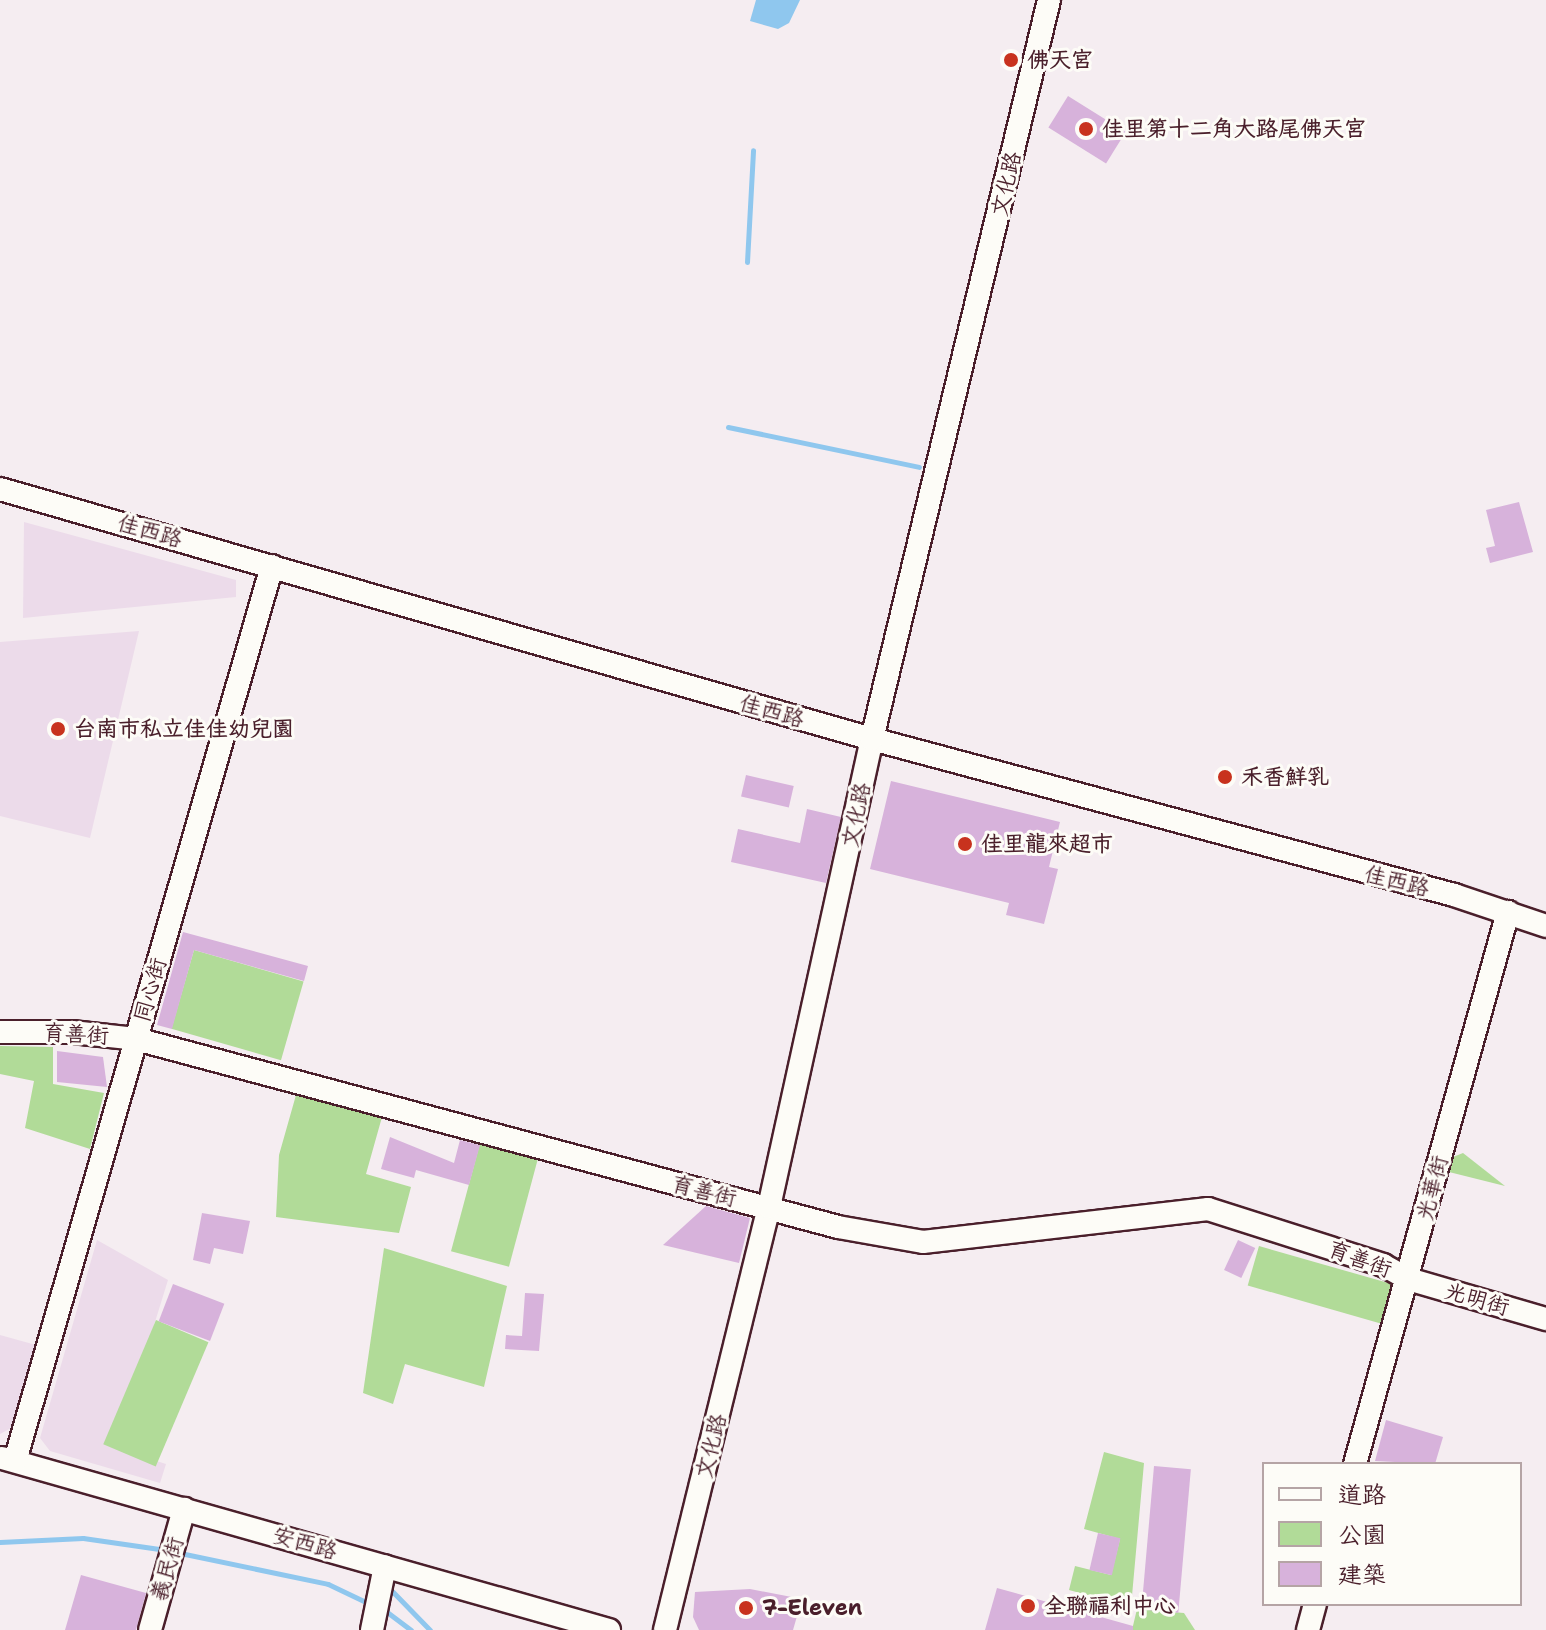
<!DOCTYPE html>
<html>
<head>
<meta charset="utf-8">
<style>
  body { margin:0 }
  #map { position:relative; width:1546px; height:1630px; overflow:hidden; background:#f5edf1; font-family:"Shantell Sans","LXGW WenKai TC",sans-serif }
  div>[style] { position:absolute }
  .built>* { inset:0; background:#ecdbea }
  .green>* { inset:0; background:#b1db98; transform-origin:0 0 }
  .water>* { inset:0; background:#8fc7ee }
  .stream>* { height:5px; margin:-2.5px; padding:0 2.5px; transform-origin:2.5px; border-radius:2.5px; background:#8fc7ee }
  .building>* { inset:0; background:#d7b2db; transform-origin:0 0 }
  .roads { filter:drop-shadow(2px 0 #4a1f2b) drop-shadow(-2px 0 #4a1f2b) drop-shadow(0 2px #4a1f2b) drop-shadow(0 -2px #4a1f2b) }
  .minor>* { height:22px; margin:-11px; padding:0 11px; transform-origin:11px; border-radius:11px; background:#fdfcf7 }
  .dots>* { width:22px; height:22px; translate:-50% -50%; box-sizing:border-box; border:4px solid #fdfcf7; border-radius:50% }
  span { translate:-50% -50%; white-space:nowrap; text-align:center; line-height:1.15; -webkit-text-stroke:6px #fdfcf7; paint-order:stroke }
  .poi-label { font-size:22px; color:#4a1f2b; font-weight:700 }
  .left { translate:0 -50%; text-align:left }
  .street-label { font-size:22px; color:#4a1f2b }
  .legend { position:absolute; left:1262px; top:1462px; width:260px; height:144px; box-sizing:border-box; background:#fdfcf7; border:2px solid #b5a4a5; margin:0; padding:10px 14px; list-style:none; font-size:24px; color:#4a1f2b }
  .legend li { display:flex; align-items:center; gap:16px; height:40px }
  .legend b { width:40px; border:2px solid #b5a4a5 }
</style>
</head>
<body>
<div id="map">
  <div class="built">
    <div style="clip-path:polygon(24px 522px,236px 580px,236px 597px,23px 618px)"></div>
    <div style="clip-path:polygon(139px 631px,90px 838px,0 816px,0 642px)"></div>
    <div style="clip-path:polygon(97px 1240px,168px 1280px,116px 1448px,166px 1464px,160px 1483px,50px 1451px,40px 1438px)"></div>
    <div style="clip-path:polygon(0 1335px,36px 1345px,13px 1427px,0 1434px)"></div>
  </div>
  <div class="green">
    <div style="left:194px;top:950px;width:114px;height:82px;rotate:16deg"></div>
    <div style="clip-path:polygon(0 1046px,53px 1047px,53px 1084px,104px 1093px,90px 1149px,25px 1128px,34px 1081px,0 1074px)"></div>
    <div style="clip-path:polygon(296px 1095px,382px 1117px,366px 1174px,411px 1187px,399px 1233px,276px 1217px,279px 1155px)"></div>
    <div style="left:480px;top:1143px;width:60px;height:112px;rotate:15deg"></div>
    <div style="clip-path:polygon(1463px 1153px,1505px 1186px,1449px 1172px,1453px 1157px)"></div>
    <div style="left:1259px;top:1246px;width:141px;height:41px;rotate:16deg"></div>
    <div style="clip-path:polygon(384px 1248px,507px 1286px,484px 1387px,405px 1364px,393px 1404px,363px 1393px)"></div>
    <div style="left:156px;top:1320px;width:57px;height:135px;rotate:23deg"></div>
    <div style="clip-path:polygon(1104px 1452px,1144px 1463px,1131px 1607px,1069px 1590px,1075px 1566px,1111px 1575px,1120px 1539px,1084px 1529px)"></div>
    <div style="clip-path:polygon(1137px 1609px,1184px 1613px,1195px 1630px,1132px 1630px)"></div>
  </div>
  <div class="water">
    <div style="clip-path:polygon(756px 0,800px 0,789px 23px,778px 29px,750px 21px)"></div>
  </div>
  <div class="stream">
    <div style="left:747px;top:262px;width:112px;rotate:-86.9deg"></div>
    <div style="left:728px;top:427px;width:195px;rotate:11.8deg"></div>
    <div style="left:0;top:1542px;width:83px;rotate:-2.8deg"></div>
    <div style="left:83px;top:1538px;width:84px;rotate:8.2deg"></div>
    <div style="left:180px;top:1553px;width:151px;rotate:11.8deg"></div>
    <div style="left:328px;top:1584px;width:47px;rotate:25.5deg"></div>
    <div style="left:393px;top:1592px;width:53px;rotate:45.8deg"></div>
    <div style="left:383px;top:1609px;width:35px;rotate:37deg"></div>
  </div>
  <div class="building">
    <div style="left:1068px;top:96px;width:68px;height:37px;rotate:32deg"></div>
    <div style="clip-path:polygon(1519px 502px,1533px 552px,1490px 563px,1486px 548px,1495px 546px,1486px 510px)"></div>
    <div style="left:746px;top:775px;width:49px;height:22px;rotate:13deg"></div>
    <div style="clip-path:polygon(891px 781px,1060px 822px,1049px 867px,1058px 869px,1044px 924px,1006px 915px,1009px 903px,870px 869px)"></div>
    <div style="clip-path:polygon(807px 809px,841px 817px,826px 883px,731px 862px,738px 829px,800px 843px)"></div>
    <div style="clip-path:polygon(183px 932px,308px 966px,304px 981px,194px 950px,172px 1029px,157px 1025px)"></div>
    <div style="clip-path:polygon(57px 1051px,103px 1057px,107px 1087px,57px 1082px)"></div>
    <div style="clip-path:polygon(390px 1137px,454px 1163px,460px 1140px,480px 1145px,469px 1185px,416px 1170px,414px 1178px,381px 1169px)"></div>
    <div style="clip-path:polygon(706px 1206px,750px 1218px,739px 1263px,663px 1245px)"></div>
    <div style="clip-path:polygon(202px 1213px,250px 1221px,243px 1254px,214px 1248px,210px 1264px,193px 1260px)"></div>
    <div style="left:1238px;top:1240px;width:19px;height:33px;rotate:25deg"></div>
    <div style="left:173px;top:1284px;width:55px;height:40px;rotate:21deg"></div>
    <div style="clip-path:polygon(525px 1293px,544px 1294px,539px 1351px,505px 1349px,506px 1335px,522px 1336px)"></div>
    <div style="clip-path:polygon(1386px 1420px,1443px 1437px,1435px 1464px,1375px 1461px)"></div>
    <div style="left:1154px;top:1466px;width:37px;height:144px;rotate:5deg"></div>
    <div style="left:1098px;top:1533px;width:23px;height:38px;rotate:13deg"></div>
    <div style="clip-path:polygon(81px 1575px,146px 1593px,136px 1630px,65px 1630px)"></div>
    <div style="clip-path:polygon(997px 1588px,1133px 1626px,1133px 1630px,985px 1630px)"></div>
    <div style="clip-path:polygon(750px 1589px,802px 1599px,793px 1630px,699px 1630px,693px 1617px,695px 1592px)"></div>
  </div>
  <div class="roads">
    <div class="minor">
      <div style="left:0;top:489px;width:907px;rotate:16deg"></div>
      <div style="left:872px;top:739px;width:603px;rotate:15deg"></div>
      <div style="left:1454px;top:895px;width:97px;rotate:18.6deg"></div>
      <div style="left:0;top:1032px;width:72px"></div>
      <div style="left:72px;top:1032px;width:64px;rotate:6.2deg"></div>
      <div style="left:136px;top:1039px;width:727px;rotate:14.99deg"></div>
      <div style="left:838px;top:1227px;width:86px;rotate:10deg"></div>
      <div style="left:923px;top:1242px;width:287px;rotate:-6.6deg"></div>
      <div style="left:1208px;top:1209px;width:184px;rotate:17.7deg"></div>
      <div style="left:1383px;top:1265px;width:29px;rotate:29deg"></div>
      <div style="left:1408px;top:1279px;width:144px;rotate:16.2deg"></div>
      <div style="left:2px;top:1458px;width:631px;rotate:15.82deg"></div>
      <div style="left:15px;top:1461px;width:931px;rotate:-73.98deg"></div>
      <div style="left:1355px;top:1464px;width:573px;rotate:-74.51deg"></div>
      <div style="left:150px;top:1630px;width:126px;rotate:-74.3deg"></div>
      <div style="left:372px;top:1630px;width:65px;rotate:-78.5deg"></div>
      <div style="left:665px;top:1630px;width:436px;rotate:-76.2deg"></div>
      <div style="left:769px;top:1207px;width:479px;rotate:-77.6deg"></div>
      <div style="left:872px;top:739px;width:760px;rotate:-76.53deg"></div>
      <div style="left:1308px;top:1630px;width:27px;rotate:-75deg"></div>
    </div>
  </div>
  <div class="dots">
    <div style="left:1011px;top:60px;background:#c8321e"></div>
    <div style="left:1086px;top:129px;background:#c8321e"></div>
    <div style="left:58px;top:729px;background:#c8321e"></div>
    <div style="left:1225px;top:777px;background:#c8321e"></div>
    <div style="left:965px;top:844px;background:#c8321e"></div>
    <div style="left:1028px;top:1606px;background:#c8321e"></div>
    <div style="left:746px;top:1608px;background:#c8321e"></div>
  </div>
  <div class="poi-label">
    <span class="left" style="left:1027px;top:60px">佛天宮</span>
    <span class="left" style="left:1102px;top:129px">佳里第十二角大路尾佛天宮</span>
    <span class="left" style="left:74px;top:729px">台南市私立佳佳幼兒園</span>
    <span class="left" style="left:1241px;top:777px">禾香鮮乳</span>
    <span class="left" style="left:981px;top:844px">佳里龍來超市</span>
    <span class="left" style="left:1044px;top:1606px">全聯福利中心</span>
    <span class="left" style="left:762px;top:1608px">7-Eleven</span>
  </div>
  <div class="street-label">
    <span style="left:1006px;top:184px;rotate:-77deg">文化路</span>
    <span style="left:150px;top:531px;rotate:16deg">佳西路</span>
    <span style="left:772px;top:711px;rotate:16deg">佳西路</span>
    <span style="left:856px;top:815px;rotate:-78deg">文化路</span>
    <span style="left:1397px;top:881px;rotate:14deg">佳西路</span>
    <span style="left:150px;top:990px;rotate:-74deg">同心街</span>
    <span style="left:76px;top:1034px;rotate:3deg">育善街</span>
    <span style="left:1432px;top:1188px;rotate:-75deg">光華街</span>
    <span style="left:704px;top:1191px;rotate:14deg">育善街</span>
    <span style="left:1360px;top:1259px;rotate:20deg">育善街</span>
    <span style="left:1477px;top:1299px;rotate:16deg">光明街</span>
    <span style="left:711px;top:1446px;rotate:-76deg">文化路</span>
    <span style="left:305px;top:1543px;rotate:16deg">安西路</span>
    <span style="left:167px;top:1569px;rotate:-74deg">義民街</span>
  </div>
  <ul class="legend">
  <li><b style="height:10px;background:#fdfcf7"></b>道路</li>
  <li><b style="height:22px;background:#b1db98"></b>公園</li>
  <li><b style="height:22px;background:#d7b2db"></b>建築</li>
  </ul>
</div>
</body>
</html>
